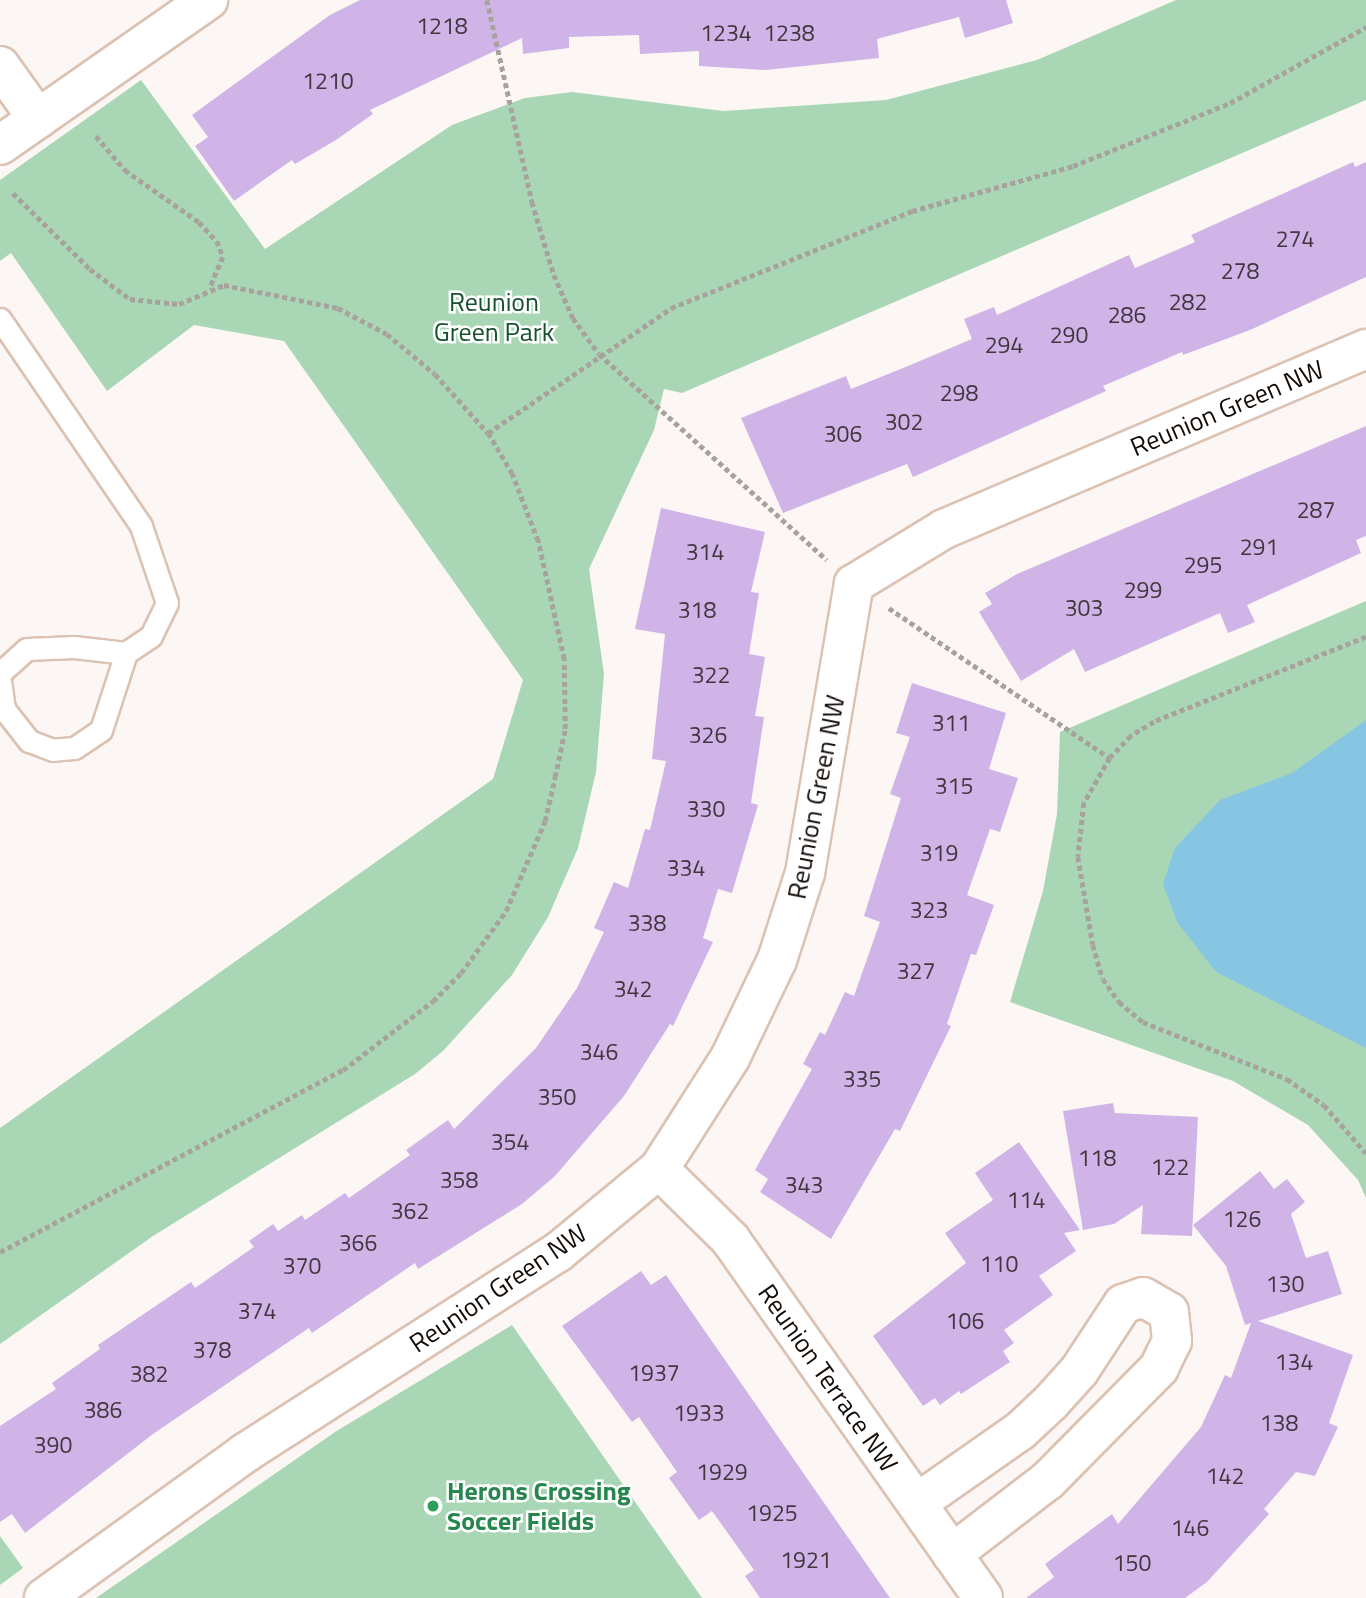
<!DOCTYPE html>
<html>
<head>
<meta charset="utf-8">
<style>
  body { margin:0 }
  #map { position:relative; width:1366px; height:1598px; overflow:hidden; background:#fcf7f4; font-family:"Titillium Web",sans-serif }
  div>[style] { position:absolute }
  .green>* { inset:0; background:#a9d7b5 }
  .water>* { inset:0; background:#86c6e2 }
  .building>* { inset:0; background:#d0b4e7 }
  .path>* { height:4.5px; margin-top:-2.25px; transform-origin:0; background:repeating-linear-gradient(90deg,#a8a29e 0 5px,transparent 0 8.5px) }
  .roads { filter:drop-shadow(2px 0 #dbc2b2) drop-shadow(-2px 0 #dbc2b2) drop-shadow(0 2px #dbc2b2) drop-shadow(0 -2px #dbc2b2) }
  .lane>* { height:21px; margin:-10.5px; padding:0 10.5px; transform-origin:10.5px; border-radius:10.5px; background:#fff }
  .street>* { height:38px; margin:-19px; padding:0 19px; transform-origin:19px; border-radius:19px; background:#fff }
  .dots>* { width:19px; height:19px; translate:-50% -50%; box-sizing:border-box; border:4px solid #fff; border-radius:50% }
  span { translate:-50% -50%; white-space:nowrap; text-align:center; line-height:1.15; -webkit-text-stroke:5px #fff; paint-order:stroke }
  .number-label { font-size:23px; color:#42353e }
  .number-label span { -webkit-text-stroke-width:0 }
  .park-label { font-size:26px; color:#17512e }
  .street-label { font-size:26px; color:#130b06 }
  .leisure-label { font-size:26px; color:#27864d; font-weight:700 }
  .left { translate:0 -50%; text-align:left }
</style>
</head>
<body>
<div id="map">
  <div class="green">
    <div style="clip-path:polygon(1176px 0,1366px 0,1366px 100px,682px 393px,664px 389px,654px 430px,589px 569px,604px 674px,596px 772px,578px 848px,548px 917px,512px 975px,443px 1051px,415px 1074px,153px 1236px,0 1344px,0 1128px,493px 779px,523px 680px,284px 341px,194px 325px,107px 391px,11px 253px,0 261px,0 180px,141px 80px,265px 249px,452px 125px,525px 98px,572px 92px,723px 111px,886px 100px,1037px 60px)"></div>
    <div style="clip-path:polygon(1366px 601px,1366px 1198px,1358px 1180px,1308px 1125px,1233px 1081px,1010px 1002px,1043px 891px,1057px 814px,1060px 732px)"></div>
    <div style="clip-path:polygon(512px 1325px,702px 1598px,96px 1598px,335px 1432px)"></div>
    <div style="clip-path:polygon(0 1536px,23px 1568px,0 1585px)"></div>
  </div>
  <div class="water">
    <div style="clip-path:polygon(1366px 720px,1366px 1048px,1216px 972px,1177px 922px,1163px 884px,1175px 848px,1220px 800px,1292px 773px)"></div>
  </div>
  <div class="building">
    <div style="clip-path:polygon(360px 0,1006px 0,1013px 23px,965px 38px,959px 17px,877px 39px,879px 58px,766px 70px,699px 66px,699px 51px,640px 54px,639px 35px,569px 37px,569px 48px,523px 54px,522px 38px,370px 110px,373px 114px,336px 140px,295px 164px,292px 160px,234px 201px,195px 146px,208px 137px,192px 115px,330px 15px)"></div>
    <div style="clip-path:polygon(1353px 162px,1355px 167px,1366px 162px,1366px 277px,1250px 330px,1183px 355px,1182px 352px,1103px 386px,1106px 391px,913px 477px,907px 464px,783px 513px,741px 418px,846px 376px,851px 389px,908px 366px,972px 339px,964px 319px,994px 307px,997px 315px,1129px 255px,1135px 268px,1195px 242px,1191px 235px)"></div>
    <div style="clip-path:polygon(1366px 426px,1366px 536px,1356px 540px,1361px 553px,1247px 605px,1255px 622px,1228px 633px,1220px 613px,1085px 672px,1074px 649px,1021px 681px,979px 612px,992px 604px,985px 593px,1017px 574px)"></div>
    <div style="clip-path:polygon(661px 508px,765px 532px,751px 592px,759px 593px,749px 654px,765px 657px,755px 716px,764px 717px,751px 803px,758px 805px,732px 893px,718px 889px,703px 938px,713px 942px,673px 1026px,670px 1024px,624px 1096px,555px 1176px,522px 1204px,418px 1269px,415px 1263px,312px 1333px,309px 1328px,153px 1434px,25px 1533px,12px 1514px,0 1522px,0 1426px,56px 1389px,52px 1383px,100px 1349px,98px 1345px,191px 1282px,195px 1288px,254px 1247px,249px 1241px,273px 1224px,278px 1231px,302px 1215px,305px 1220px,345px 1193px,349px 1198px,410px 1155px,406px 1150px,448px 1120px,454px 1129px,536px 1048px,577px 988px,604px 932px,594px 928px,614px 882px,628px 888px,645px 829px,650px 830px,666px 761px,652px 759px,665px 634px,635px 629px)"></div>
    <div style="clip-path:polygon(912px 683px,1006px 713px,989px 769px,1018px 778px,1000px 832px,990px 829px,967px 895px,994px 905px,976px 955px,971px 954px,947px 1024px,951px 1026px,900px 1131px,895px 1129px,831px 1239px,760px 1192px,768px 1179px,755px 1170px,812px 1069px,803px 1064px,820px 1032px,825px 1035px,845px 992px,854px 996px,880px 922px,864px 916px,901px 798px,890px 794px,910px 737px,896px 733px)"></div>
    <div style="clip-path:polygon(1113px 1103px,1115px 1113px,1198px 1117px,1192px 1236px,1141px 1234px,1143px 1205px,1114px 1224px,1083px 1230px,1063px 1111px)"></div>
    <div style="clip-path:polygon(1019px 1142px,1080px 1230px,1064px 1233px,1076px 1251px,1039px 1276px,1053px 1295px,1004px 1330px,1014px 1343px,1003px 1351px,1010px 1362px,961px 1394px,959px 1391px,940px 1405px,935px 1398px,923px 1406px,873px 1336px,966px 1263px,945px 1233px,993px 1200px,975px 1173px)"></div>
    <div style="clip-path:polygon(1260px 1171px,1274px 1189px,1287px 1179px,1305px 1202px,1291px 1214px,1306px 1258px,1328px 1251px,1342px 1294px,1258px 1321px,1353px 1355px,1329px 1423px,1338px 1427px,1315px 1476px,1296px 1472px,1264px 1509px,1269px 1514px,1207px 1582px,1185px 1598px,1026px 1598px,1054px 1577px,1045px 1564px,1112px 1514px,1118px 1524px,1201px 1427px,1225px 1375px,1231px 1378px,1251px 1323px,1245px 1325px,1226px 1266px,1193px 1225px)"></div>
    <div style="clip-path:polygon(641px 1271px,651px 1285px,666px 1275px,890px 1598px,760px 1598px,745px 1576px,754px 1570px,712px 1511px,699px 1520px,669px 1478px,677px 1472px,639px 1417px,632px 1422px,562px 1326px)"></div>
  </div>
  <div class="path">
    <div style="left:487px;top:0;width:207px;rotate:77.4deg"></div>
    <div style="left:532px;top:202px;width:76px;rotate:73.2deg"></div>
    <div style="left:554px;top:275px;width:47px;rotate:66.2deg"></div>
    <div style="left:573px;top:318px;width:44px;rotate:54.2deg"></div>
    <div style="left:599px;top:354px;width:307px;rotate:42.1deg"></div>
    <div style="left:96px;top:136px;width:45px;rotate:49.5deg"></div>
    <div style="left:125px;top:170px;width:90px;rotate:35.1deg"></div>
    <div style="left:199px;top:222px;width:26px;rotate:47deg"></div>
    <div style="left:217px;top:241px;width:17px;rotate:69deg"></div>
    <div style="left:223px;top:257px;width:34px;rotate:113deg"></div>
    <div style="left:13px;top:193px;width:108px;rotate:44.6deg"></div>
    <div style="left:90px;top:269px;width:50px;rotate:36.9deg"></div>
    <div style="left:130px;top:299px;width:49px;rotate:5.8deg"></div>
    <div style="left:179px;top:304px;width:49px;rotate:-22.9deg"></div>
    <div style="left:224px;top:285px;width:116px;rotate:11.4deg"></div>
    <div style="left:338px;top:308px;width:55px;rotate:28deg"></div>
    <div style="left:387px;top:334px;width:62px;rotate:39.8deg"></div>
    <div style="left:435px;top:374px;width:79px;rotate:48.1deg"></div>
    <div style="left:889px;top:608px;width:267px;rotate:34.2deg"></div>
    <div style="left:1366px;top:637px;width:228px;rotate:158.2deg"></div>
    <div style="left:1154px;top:722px;width:27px;rotate:149deg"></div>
    <div style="left:1131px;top:736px;width:30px;rotate:134deg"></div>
    <div style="left:1110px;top:758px;width:52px;rotate:120deg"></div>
    <div style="left:1084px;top:803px;width:54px;rotate:96.3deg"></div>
    <div style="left:1078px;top:857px;width:89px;rotate:80.3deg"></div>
    <div style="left:1093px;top:945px;width:35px;rotate:74deg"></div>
    <div style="left:1103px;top:979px;width:28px;rotate:55deg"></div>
    <div style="left:1119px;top:1002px;width:31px;rotate:40deg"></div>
    <div style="left:1143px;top:1022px;width:155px;rotate:21.6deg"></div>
    <div style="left:1287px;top:1079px;width:45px;rotate:35.1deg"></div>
    <div style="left:1324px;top:1105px;width:64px;rotate:48.8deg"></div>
    <div style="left:0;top:1252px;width:388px;rotate:-28deg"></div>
    <div style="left:343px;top:1070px;width:113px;rotate:-37.5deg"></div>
    <div style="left:433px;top:1001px;width:40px;rotate:-45deg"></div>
    <div style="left:461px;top:973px;width:77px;rotate:-54deg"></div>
    <div style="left:506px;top:911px;width:98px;rotate:-66.6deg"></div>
    <div style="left:545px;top:821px;width:45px;rotate:-77.2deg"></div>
    <div style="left:555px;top:777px;width:49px;rotate:-78.2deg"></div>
    <div style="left:565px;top:729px;width:70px;rotate:-90.8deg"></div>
    <div style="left:564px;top:659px;width:121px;rotate:-102.4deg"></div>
    <div style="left:538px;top:541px;width:72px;rotate:-111.2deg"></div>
    <div style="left:512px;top:474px;width:48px;rotate:-120.3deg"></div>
    <div style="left:488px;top:433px;width:222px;rotate:-34.3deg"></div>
    <div style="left:671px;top:308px;width:260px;rotate:-21.9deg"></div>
    <div style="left:912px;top:211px;width:167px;rotate:-15.6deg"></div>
    <div style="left:1073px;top:166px;width:169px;rotate:-21.9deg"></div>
    <div style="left:1230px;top:103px;width:156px;rotate:-29.2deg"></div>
  </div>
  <div class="roads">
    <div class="lane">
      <div style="left:0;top:319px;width:250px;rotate:55.7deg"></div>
      <div style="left:141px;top:526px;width:81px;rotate:71.3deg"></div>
      <div style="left:167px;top:603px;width:37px;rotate:116deg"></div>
      <div style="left:151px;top:636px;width:30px;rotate:146deg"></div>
      <div style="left:126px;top:653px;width:81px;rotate:108deg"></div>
      <div style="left:101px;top:730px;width:32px;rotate:146deg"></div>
      <div style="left:74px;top:748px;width:21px;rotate:175deg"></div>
      <div style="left:53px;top:750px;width:26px;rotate:-159deg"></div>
      <div style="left:29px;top:741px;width:41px;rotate:-128deg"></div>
      <div style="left:4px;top:709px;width:27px;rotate:-98deg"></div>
      <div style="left:0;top:673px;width:36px;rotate:-42deg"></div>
      <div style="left:27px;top:649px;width:47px;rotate:-2.4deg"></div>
      <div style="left:74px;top:647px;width:52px;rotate:6.6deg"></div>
    </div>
    <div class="street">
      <div style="left:0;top:66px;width:65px;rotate:54.4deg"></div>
      <div style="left:0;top:145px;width:254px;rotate:-34.9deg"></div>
      <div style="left:659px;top:1169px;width:100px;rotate:44.6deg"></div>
      <div style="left:730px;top:1239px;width:439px;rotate:54.8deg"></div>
      <div style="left:917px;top:1503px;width:126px;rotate:-35deg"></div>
      <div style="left:1020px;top:1431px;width:42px;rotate:-43.1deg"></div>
      <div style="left:1051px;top:1402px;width:42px;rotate:-47.9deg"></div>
      <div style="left:1079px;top:1371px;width:80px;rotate:-56.7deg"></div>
      <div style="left:1123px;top:1304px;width:21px;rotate:-19deg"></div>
      <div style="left:1143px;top:1297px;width:30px;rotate:30deg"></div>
      <div style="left:1169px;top:1312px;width:29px;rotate:84deg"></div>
      <div style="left:1172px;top:1341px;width:30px;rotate:116deg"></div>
      <div style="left:1159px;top:1368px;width:159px;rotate:134.7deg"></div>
      <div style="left:1047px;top:1481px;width:120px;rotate:142.5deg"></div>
      <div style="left:44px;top:1598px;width:248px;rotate:-35.8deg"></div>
      <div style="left:245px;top:1453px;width:371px;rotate:-32.7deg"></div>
      <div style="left:557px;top:1253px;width:132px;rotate:-39.5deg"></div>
      <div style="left:659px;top:1169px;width:132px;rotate:-57.4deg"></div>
      <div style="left:730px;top:1058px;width:109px;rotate:-64.4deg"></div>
      <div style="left:777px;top:960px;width:91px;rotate:-72.2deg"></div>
      <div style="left:805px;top:873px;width:293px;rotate:-80.4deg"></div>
      <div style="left:854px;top:584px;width:105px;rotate:-31.4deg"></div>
      <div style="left:944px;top:529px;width:459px;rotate:-23.1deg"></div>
    </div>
  </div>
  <div class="dots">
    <div style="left:433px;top:1506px;background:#2e9e5b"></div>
  </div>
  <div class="number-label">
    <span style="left:442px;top:26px">1218</span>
    <span style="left:726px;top:33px">1234</span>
    <span style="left:789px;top:33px">1238</span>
    <span style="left:328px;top:81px">1210</span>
    <span style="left:1295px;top:239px">274</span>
    <span style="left:1240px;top:271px">278</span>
    <span style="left:1188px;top:302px">282</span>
    <span style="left:1127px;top:315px">286</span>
    <span style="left:1069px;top:335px">290</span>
    <span style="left:1004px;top:345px">294</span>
    <span style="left:959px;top:393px">298</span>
    <span style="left:904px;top:422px">302</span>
    <span style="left:843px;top:434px">306</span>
    <span style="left:1316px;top:510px">287</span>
    <span style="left:1259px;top:547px">291</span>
    <span style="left:705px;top:552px">314</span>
    <span style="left:1203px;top:565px">295</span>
    <span style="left:1143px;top:590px">299</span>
    <span style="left:1084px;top:608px">303</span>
    <span style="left:697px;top:610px">318</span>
    <span style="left:711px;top:675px">322</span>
    <span style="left:951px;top:723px">311</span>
    <span style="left:708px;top:735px">326</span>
    <span style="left:954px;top:786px">315</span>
    <span style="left:706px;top:809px">330</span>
    <span style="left:939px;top:853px">319</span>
    <span style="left:686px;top:868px">334</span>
    <span style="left:929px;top:910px">323</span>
    <span style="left:647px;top:923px">338</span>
    <span style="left:916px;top:971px">327</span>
    <span style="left:633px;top:989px">342</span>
    <span style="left:599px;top:1052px">346</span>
    <span style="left:862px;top:1079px">335</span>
    <span style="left:557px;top:1097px">350</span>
    <span style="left:510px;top:1142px">354</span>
    <span style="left:1097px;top:1158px">118</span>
    <span style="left:1170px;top:1167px">122</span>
    <span style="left:459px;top:1180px">358</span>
    <span style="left:804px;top:1185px">343</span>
    <span style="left:1026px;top:1200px">114</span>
    <span style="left:410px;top:1211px">362</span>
    <span style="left:1242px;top:1219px">126</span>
    <span style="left:358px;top:1243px">366</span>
    <span style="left:999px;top:1264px">110</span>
    <span style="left:302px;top:1266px">370</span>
    <span style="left:1285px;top:1284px">130</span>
    <span style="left:257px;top:1311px">374</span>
    <span style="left:965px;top:1321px">106</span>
    <span style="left:212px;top:1350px">378</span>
    <span style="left:1294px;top:1362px">134</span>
    <span style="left:654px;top:1373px">1937</span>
    <span style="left:149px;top:1374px">382</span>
    <span style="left:103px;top:1410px">386</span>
    <span style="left:699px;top:1413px">1933</span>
    <span style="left:1279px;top:1423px">138</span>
    <span style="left:53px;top:1445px">390</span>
    <span style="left:722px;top:1472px">1929</span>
    <span style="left:1225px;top:1476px">142</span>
    <span style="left:772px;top:1513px">1925</span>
    <span style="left:1190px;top:1528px">146</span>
    <span style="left:806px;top:1560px">1921</span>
    <span style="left:1132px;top:1563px">150</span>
  </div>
  <div class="park-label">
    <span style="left:494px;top:317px">Reunion<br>Green Park</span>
  </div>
  <div class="street-label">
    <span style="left:1227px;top:408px;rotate:-23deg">Reunion Green NW</span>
    <span style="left:816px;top:797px;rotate:-79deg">Reunion Green NW</span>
    <span style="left:498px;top:1288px;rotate:-34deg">Reunion Green NW</span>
    <span style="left:828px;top:1378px;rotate:55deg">Reunion Terrace NW</span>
  </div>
  <div class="leisure-label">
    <span class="left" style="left:447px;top:1506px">Herons Crossing<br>Soccer Fields</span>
  </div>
</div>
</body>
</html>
